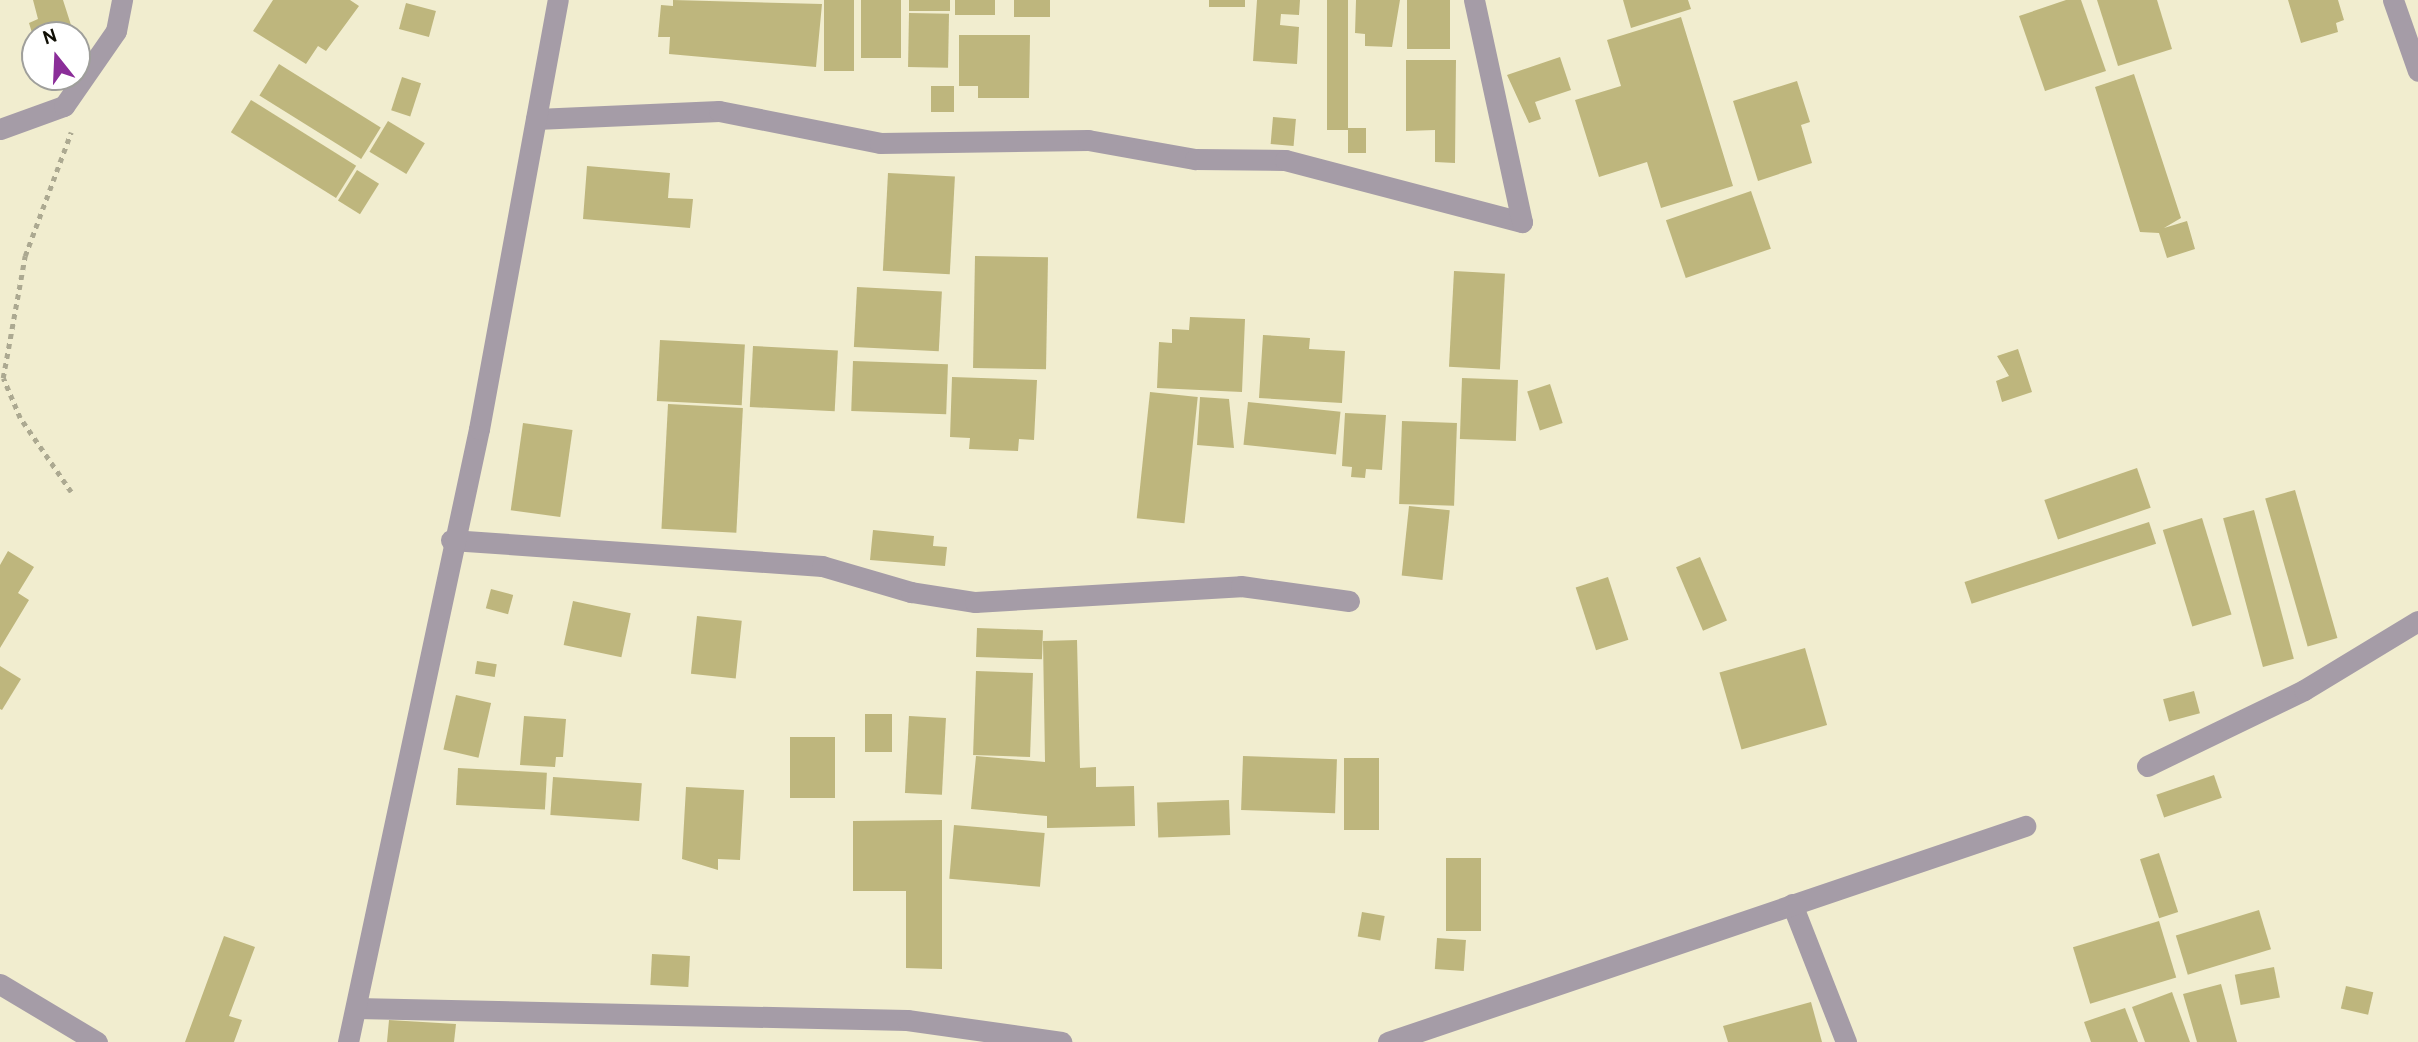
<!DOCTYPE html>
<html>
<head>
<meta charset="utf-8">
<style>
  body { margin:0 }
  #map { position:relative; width:2418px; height:1042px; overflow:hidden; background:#f1edcf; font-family:Overpass,sans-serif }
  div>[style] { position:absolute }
  .building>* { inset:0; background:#beb67d; transform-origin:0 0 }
  .path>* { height:4.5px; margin-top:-2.25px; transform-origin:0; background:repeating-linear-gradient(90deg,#aca991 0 5px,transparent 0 10px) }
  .minor>* { height:21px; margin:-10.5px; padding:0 10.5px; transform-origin:10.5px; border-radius:10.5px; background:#a59ca7 }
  span { translate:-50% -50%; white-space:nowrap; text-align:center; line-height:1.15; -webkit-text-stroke:7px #fff; paint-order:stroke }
  .north { position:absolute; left:21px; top:21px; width:70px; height:70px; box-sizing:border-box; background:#fff; border:2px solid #9f9f9b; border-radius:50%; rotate:342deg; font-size:19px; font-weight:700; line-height:28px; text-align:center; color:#100f05 }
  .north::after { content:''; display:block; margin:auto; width:24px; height:32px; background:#8b2e99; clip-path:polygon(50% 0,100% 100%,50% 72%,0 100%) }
</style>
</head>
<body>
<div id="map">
  <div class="building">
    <div style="clip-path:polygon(33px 0,63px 0,71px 25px,33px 36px,29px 23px,38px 19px)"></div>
    <div style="clip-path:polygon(273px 0,350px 0,359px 6px,326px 51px,318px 46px,306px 64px,253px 31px)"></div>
    <div style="clip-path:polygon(673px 0,822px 4px,816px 67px,669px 54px,670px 37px,658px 37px,661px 5px,673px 6px)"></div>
    <div style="left:824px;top:0;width:30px;height:71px"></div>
    <div style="left:861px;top:0;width:40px;height:58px"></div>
    <div style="left:909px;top:0;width:41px;height:11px"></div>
    <div style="left:955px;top:0;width:40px;height:15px"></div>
    <div style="left:1014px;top:0;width:36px;height:17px"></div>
    <div style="left:1209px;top:0;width:36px;height:7px"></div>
    <div style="clip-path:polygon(1257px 0,1300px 0,1299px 15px,1281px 14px,1280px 25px,1299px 27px,1297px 64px,1253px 61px)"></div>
    <div style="left:1327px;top:0;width:21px;height:130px"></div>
    <div style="clip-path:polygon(1356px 0,1400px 0,1392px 47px,1365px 46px,1365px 34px,1355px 33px)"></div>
    <div style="left:1407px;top:0;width:43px;height:49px"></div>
    <div style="clip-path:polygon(1623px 0,1688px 0,1691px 9px,1631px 28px)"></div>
    <div style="clip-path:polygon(2066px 0,2081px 0,2106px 71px,2045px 91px,2019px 16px)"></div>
    <div style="clip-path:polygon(2097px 0,2157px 0,2172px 49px,2118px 66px)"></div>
    <div style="clip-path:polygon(2288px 0,2338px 0,2344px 20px,2336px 23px,2338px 32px,2301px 43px)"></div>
    <div style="left:406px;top:3px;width:31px;height:27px;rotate:15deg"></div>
    <div style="left:909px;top:13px;width:40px;height:54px;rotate:1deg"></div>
    <div style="clip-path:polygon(1681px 17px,1733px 186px,1661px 208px,1647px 162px,1599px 177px,1575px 100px,1621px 86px,1607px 40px)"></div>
    <div style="clip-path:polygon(959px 35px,1030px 35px,1029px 98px,978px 98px,978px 86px,959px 86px)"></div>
    <div style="clip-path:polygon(1560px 57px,1571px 90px,1535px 102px,1541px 119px,1529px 123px,1507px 75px)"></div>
    <div style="clip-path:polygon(1406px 60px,1456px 60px,1455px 163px,1435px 162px,1435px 130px,1406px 131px)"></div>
    <div style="left:279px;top:64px;width:120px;height:37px;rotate:32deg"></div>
    <div style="clip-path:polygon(2134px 74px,2181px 218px,2164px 228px,2187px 221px,2195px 249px,2167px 258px,2159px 233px,2140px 232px,2095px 87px)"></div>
    <div style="left:402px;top:77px;width:20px;height:35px;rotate:18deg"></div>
    <div style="clip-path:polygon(1797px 81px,1810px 122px,1801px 125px,1812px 163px,1758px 181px,1733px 101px)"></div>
    <div style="left:931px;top:86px;width:23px;height:26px"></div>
    <div style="left:251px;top:100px;width:124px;height:38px;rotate:32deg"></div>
    <div style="left:1273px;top:117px;width:23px;height:27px;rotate:5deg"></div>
    <div style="left:388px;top:121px;width:43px;height:36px;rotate:31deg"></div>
    <div style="left:1348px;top:128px;width:18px;height:25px"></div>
    <div style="clip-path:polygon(587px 166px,670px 173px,668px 198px,693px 199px,690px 228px,583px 219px)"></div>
    <div style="left:357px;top:170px;width:26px;height:36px;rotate:32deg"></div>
    <div style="left:888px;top:173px;width:67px;height:98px;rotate:3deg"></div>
    <div style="left:1751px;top:191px;width:61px;height:90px;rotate:71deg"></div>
    <div style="left:975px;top:256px;width:73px;height:112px;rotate:1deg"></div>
    <div style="left:1454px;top:271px;width:51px;height:96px;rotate:3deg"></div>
    <div style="left:857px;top:287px;width:85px;height:60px;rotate:3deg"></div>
    <div style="clip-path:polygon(1190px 317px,1245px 319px,1242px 392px,1157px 388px,1159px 342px,1172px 343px,1172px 329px,1189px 330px)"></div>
    <div style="clip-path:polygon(1263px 335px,1310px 338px,1309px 349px,1345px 351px,1342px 403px,1259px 398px)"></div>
    <div style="left:660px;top:340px;width:85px;height:61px;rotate:3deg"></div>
    <div style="left:753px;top:346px;width:85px;height:61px;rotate:3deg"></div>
    <div style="clip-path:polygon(2018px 349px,2032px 392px,2002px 402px,1996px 381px,2009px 376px,1997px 356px)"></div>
    <div style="left:853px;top:361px;width:95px;height:50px;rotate:2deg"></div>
    <div style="clip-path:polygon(952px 377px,1037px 380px,1034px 440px,1019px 439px,1018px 451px,969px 449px,970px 438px,950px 437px)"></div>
    <div style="left:1462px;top:378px;width:56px;height:61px;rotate:2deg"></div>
    <div style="left:1550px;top:384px;width:41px;height:24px;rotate:72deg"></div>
    <div style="left:1150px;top:392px;width:48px;height:127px;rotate:6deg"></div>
    <div style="clip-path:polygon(1200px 397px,1229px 399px,1234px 448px,1197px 445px)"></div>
    <div style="left:1248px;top:402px;width:93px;height:43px;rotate:6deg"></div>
    <div style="left:668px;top:404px;width:75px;height:125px;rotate:3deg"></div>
    <div style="clip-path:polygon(1345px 413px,1386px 415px,1382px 470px,1366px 469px,1365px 478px,1351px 477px,1352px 467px,1342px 466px)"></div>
    <div style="left:1402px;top:421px;width:55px;height:83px;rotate:2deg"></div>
    <div style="left:523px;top:423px;width:50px;height:88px;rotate:8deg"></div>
    <div style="left:2137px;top:468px;width:42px;height:98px;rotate:71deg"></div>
    <div style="left:2295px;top:490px;width:154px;height:31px;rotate:74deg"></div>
    <div style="left:1409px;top:506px;width:41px;height:70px;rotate:6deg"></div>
    <div style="left:2254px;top:510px;width:154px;height:32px;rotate:75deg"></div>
    <div style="left:2202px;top:518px;width:101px;height:41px;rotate:73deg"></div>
    <div style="left:2149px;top:522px;width:23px;height:194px;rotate:72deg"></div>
    <div style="clip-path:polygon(873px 530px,934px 536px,933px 546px,947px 547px,945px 566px,870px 560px)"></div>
    <div style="clip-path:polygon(8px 551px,34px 567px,18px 593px,29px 600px,0 648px,0 565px)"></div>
    <div style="left:1700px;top:557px;width:69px;height:26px;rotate:67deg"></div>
    <div style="left:1608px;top:577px;width:66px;height:34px;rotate:72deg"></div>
    <div style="left:491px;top:589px;width:23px;height:20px;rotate:15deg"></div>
    <div style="left:573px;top:601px;width:59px;height:45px;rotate:12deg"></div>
    <div style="left:697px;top:616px;width:45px;height:58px;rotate:6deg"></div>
    <div style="left:977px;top:628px;width:66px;height:29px;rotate:2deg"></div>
    <div style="clip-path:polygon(1077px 640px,1080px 768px,1096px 767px,1096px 787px,1134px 786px,1135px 826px,1047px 828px,1047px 816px,971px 809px,976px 756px,1045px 762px,1043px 641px)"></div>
    <div style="left:1805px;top:648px;width:80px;height:89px;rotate:74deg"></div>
    <div style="left:477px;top:661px;width:20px;height:13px;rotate:9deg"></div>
    <div style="clip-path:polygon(0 666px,21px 679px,2px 710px,0 709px)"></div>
    <div style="left:976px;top:671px;width:57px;height:84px;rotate:2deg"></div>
    <div style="left:2194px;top:691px;width:23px;height:32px;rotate:75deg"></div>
    <div style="left:456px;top:695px;width:36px;height:56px;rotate:13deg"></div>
    <div style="left:865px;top:714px;width:27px;height:38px"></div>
    <div style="clip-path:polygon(524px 716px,566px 719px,563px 757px,556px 757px,555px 767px,520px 765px)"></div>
    <div style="left:909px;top:716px;width:37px;height:77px;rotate:3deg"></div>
    <div style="left:790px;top:737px;width:45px;height:61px"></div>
    <div style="left:1243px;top:756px;width:94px;height:54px;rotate:2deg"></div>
    <div style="left:1344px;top:758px;width:35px;height:72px"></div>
    <div style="left:458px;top:768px;width:89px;height:37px;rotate:3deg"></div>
    <div style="left:2214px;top:775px;width:24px;height:61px;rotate:71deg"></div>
    <div style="left:553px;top:777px;width:89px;height:38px;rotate:4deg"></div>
    <div style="clip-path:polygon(686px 787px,744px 790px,740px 860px,718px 859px,718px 870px,682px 859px)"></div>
    <div style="left:1229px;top:800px;width:35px;height:72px;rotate:88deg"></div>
    <div style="clip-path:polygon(942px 820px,942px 969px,906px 968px,906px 891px,853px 891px,853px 821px)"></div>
    <div style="left:954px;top:825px;width:91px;height:54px;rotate:5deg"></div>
    <div style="left:2159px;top:853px;width:62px;height:20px;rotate:72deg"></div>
    <div style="left:1446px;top:858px;width:35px;height:73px"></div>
    <div style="left:2259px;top:910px;width:41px;height:87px;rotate:73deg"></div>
    <div style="left:1362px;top:912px;width:23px;height:25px;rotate:10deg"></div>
    <div style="left:2159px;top:921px;width:59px;height:90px;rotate:73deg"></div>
    <div style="clip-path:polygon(224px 936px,255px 947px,229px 1016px,242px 1020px,234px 1042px,185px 1042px)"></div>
    <div style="left:1437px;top:938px;width:29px;height:31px;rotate:4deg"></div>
    <div style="left:652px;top:954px;width:38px;height:31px;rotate:3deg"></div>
    <div style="left:2274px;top:967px;width:31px;height:40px;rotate:79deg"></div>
    <div style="clip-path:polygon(2221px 984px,2237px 1042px,2197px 1042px,2183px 994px)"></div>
    <div style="left:2346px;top:986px;width:28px;height:23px;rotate:13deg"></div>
    <div style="clip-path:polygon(2172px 992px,2190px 1042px,2145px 1042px,2132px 1007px)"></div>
    <div style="clip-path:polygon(1811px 1002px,1822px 1042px,1728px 1042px,1723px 1026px)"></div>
    <div style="clip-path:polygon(2125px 1008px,2138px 1042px,2091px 1042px,2084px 1022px)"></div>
    <div style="clip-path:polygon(389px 1020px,456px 1024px,454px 1042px,387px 1042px)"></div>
  </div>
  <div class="path">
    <div style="left:71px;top:492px;width:90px;rotate:-124.6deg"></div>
    <div style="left:20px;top:418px;width:43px;rotate:-113deg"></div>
    <div style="left:3px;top:378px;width:124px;rotate:-79.8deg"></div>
    <div style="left:25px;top:256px;width:132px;rotate:-69.6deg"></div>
  </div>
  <div class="minor">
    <div style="left:2393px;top:0;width:75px;rotate:70.6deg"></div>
    <div style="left:536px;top:119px;width:183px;rotate:-2.5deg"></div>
    <div style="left:719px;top:111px;width:164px;rotate:11.2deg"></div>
    <div style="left:880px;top:143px;width:208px;rotate:-0.8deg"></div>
    <div style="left:1088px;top:140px;width:109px;rotate:10.1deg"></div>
    <div style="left:1195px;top:159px;width:90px;rotate:0.6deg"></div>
    <div style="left:1285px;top:160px;width:245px;rotate:14.7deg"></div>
    <div style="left:1522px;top:222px;width:227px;rotate:-102.2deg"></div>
    <div style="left:0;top:129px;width:68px;rotate:-19.8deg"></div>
    <div style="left:64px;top:106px;width:91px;rotate:-55.3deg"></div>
    <div style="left:116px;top:31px;width:32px;rotate:-79deg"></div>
    <div style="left:451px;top:540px;width:372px;rotate:4deg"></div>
    <div style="left:822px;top:566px;width:93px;rotate:16.3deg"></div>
    <div style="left:911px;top:592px;width:65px;rotate:8.9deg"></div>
    <div style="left:975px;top:602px;width:266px;rotate:-3.4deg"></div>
    <div style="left:1241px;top:586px;width:109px;rotate:7.9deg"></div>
    <div style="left:2147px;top:766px;width:174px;rotate:-25.8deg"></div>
    <div style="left:2304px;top:690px;width:133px;rotate:-31.2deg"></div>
    <div style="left:1792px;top:904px;width:148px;rotate:68.6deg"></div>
    <div style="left:0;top:984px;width:113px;rotate:30.9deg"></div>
    <div style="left:356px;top:1008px;width:551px;rotate:1.25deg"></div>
    <div style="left:907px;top:1020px;width:156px;rotate:8.1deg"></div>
    <div style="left:348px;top:1042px;width:627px;rotate:-77.94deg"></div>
    <div style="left:479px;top:429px;width:436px;rotate:-79.6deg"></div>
    <div style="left:1388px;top:1042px;width:673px;rotate:-18.73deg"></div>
  </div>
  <div class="north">N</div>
</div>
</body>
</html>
